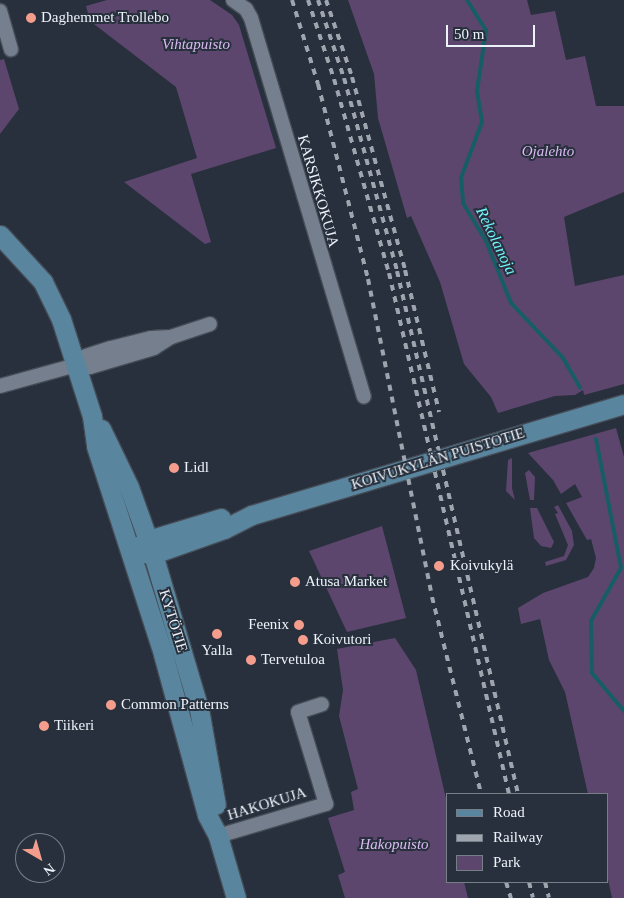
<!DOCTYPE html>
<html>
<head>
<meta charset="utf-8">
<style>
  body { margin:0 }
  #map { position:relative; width:624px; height:898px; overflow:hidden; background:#27303c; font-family:"Times New Roman",serif }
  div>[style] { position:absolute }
  .green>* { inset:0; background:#5d466d }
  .stream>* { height:4px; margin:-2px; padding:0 2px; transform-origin:2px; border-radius:2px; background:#175e64 }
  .roads { filter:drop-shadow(1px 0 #454c57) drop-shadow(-1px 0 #454c57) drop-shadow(0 1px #454c57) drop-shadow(0 -1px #454c57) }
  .street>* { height:14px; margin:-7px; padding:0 7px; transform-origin:7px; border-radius:7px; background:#757f8d }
  .secondary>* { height:19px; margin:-9.5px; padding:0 9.5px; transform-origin:9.5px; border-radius:9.5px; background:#59869e }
  .rail>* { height:4px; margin-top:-2px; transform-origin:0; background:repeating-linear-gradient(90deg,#9fa5af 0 6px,transparent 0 12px) }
  .dots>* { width:14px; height:14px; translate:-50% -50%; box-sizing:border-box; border:2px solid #27303c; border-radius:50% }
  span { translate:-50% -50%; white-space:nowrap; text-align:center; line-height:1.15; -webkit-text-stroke:4px #27303c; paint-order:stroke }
  .poi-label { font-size:15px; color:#edf2fa }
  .left { translate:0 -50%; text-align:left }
  .right { translate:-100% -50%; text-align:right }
  .park-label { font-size:15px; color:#dbbaf3; font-style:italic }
  .street-label { font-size:15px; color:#edf2fa }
  .water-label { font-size:16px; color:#72f3fd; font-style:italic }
  .legend { position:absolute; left:446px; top:793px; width:162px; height:90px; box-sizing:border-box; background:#27303c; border:1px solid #767e88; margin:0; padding:6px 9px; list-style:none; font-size:15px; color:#edf2fa }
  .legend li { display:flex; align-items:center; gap:10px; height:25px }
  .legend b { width:25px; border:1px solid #767e88 }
  .north { position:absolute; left:15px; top:833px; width:50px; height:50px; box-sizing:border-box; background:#27303c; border:1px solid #767e88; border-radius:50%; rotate:142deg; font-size:14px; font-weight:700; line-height:20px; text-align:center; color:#edf2fa }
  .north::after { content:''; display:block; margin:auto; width:18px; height:22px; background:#f49d8d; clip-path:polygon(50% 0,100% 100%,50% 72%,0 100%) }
  .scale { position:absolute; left:446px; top:25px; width:89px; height:22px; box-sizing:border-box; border:2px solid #edf2fa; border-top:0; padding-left:6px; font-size:15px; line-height:18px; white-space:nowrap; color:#edf2fa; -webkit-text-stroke:4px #27303c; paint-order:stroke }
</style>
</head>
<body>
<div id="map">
  <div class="green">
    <div style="clip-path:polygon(107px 0,210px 0,232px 15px,239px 25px,276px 148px,191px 174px,211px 242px,205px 244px,124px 182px,197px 158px,176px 87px,90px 21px,86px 6px)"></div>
    <div style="clip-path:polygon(348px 0,527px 0,531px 15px,555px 11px,566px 60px,585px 56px,596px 106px,624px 106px,624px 192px,564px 217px,575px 286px,624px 275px,624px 384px,584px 395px,583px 390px,575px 395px,555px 396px,498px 413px,491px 397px,464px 364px,440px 282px,411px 216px,407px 218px,378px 118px,374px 74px)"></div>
    <div style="clip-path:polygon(4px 59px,19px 109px,0 134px,0 60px)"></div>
    <div style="clip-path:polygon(616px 428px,624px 457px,624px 898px,612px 898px,608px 879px,608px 794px,588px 794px,565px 692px,549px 660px,540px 619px,521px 624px,518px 608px,543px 593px,588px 577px,594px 568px,596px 558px,591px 539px,587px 540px,566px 503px,582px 497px,575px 484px,561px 494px,553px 480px,528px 453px)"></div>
    <div style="clip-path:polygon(512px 458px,512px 488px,515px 500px,506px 491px,508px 460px)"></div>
    <div style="clip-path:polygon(529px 470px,535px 477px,534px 500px,530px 500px,525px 473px)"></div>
    <div style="clip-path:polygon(558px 505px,572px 531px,574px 545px,566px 560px,546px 566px,545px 562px,564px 556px,568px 545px,555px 514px,558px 513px,554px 507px)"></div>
    <div style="clip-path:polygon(530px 508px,537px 508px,554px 542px,551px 548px,541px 546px,534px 538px)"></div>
    <div style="clip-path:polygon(382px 526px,406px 618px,347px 632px,309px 551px)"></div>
    <div style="clip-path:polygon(395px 638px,416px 670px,448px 807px,448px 882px,464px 882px,468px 898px,345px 898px,338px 875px,345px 872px,328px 818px,354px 810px,351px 792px,358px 789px,339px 716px,343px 690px,337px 649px)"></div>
  </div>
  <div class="stream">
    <div style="left:467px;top:0;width:36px;rotate:58deg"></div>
    <div style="left:486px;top:30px;width:62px;rotate:98.4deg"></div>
    <div style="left:477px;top:91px;width:31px;rotate:81deg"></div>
    <div style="left:482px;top:122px;width:60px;rotate:110.6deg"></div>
    <div style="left:461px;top:178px;width:25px;rotate:85deg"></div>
    <div style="left:463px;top:203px;width:44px;rotate:58.8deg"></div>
    <div style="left:486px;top:241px;width:67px;rotate:68deg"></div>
    <div style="left:511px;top:303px;width:76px;rotate:46.6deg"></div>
    <div style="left:563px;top:358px;width:34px;rotate:60deg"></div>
    <div style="left:596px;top:439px;width:131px;rotate:79deg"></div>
    <div style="left:621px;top:568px;width:61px;rotate:119.5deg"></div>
    <div style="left:591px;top:621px;width:52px;rotate:88.9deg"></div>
    <div style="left:592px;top:673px;width:50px;rotate:49.9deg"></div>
  </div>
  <div class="roads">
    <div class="street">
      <div style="left:233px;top:0;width:16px;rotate:35deg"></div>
      <div style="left:246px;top:9px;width:10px;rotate:61deg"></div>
      <div style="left:251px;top:18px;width:395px;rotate:73.4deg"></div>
      <div style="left:0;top:11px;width:40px;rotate:74deg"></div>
      <div style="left:76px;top:365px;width:14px;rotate:8deg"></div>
      <div style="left:90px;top:367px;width:67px;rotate:-16.5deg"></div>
      <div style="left:154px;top:348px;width:20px;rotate:-33deg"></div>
      <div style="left:0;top:386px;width:79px;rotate:-15.4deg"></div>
      <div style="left:76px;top:365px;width:13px;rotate:-42deg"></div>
      <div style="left:86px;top:356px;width:26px;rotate:-18deg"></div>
      <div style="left:111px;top:348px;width:41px;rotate:-14deg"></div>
      <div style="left:151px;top:338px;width:20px;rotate:-3deg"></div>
      <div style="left:171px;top:337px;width:41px;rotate:-18.4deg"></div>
      <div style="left:218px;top:836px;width:113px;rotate:-16.5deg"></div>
      <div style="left:326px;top:804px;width:96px;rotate:-106.9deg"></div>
      <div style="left:298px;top:712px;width:25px;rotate:-18deg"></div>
    </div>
    <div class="secondary">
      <div style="left:0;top:235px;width:64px;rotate:47.5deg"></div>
      <div style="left:43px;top:282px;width:41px;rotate:64.1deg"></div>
      <div style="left:61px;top:319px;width:102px;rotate:72.3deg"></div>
      <div style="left:92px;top:416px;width:30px;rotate:82deg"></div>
      <div style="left:96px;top:446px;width:219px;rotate:72.1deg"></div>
      <div style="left:163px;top:654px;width:167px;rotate:74.7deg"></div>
      <div style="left:207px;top:815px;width:24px;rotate:62deg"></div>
      <div style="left:218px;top:836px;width:65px;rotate:73.8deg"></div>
      <div style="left:101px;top:429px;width:64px;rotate:64.2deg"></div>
      <div style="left:129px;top:487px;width:71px;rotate:70.3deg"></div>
      <div style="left:153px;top:554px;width:162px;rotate:73.5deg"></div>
      <div style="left:199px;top:709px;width:97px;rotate:80deg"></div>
      <div style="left:139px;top:546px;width:11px;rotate:-34deg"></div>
      <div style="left:148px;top:540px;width:76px;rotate:-16.8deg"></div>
      <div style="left:132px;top:552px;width:21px;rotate:5deg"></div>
      <div style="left:153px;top:554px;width:75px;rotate:-19.4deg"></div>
      <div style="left:224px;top:529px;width:31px;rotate:-27deg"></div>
      <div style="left:252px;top:515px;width:388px;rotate:-16.6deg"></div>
    </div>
  </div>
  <div class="rail">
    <div style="left:292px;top:0;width:88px;rotate:72.8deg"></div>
    <div style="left:318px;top:84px;width:201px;rotate:75.6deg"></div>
    <div style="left:368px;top:279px;width:324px;rotate:78.6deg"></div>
    <div style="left:432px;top:597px;width:203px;rotate:76deg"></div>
    <div style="left:308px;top:0;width:83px;rotate:71.8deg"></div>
    <div style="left:334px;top:79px;width:202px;rotate:74.2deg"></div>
    <div style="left:389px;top:273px;width:535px;rotate:77.03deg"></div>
    <div style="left:318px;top:0;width:82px;rotate:71.6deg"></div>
    <div style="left:344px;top:78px;width:200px;rotate:74.6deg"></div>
    <div style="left:397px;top:271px;width:537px;rotate:76.97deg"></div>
    <div style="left:326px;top:0;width:81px;rotate:71.3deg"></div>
    <div style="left:352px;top:77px;width:200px;rotate:74.6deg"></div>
    <div style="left:405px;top:270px;width:146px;rotate:76.5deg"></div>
    <div style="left:506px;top:882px;width:17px;rotate:73deg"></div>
    <div style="left:529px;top:882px;width:16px;rotate:76deg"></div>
    <div style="left:545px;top:882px;width:16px;rotate:76deg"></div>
  </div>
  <div class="dots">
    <div style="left:31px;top:18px;background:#f49d8d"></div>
    <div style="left:174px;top:468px;background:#f49d8d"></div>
    <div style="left:439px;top:566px;background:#f49d8d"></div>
    <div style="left:295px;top:582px;background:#f49d8d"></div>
    <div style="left:299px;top:625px;background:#f49d8d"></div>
    <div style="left:217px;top:634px;background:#f49d8d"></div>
    <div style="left:303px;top:640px;background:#f49d8d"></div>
    <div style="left:251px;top:660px;background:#f49d8d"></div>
    <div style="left:111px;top:705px;background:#f49d8d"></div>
    <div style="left:44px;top:726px;background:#f49d8d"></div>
  </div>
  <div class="poi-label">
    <span class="left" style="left:41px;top:18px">Daghemmet Trollebo</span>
    <span class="left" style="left:184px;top:468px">Lidl</span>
    <span class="left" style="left:450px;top:566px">Koivukylä</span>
    <span class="left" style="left:305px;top:582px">Atusa Market</span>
    <span class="right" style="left:289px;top:625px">Feenix</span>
    <span class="left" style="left:313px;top:640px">Koivutori</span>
    <span style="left:217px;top:651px">Yalla</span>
    <span class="left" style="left:261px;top:660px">Tervetuloa</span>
    <span class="left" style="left:121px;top:705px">Common Patterns</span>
    <span class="left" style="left:54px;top:726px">Tiikeri</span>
  </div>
  <div class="park-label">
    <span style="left:196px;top:45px">Vihtapuisto</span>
    <span style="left:548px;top:152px">Ojalehto</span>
    <span style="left:394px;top:845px">Hakopuisto</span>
  </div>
  <div class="street-label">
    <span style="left:318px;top:191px;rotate:74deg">KARSIKKOKUJA</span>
    <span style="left:438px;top:459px;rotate:-17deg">KOIVUKYLÄN PUISTOTIE</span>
    <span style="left:173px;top:621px;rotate:73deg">KYTÖTIE</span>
    <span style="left:267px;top:804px;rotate:-17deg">HAKOKUJA</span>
  </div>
  <div class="water-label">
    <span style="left:496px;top:241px;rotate:64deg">Rekolanoja</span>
  </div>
  <ul class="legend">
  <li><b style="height:6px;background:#59869e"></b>Road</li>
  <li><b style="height:6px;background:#9fa5af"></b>Railway</li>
  <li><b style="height:14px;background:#5d466d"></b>Park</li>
  </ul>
  <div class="north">N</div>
  <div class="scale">50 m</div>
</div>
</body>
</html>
